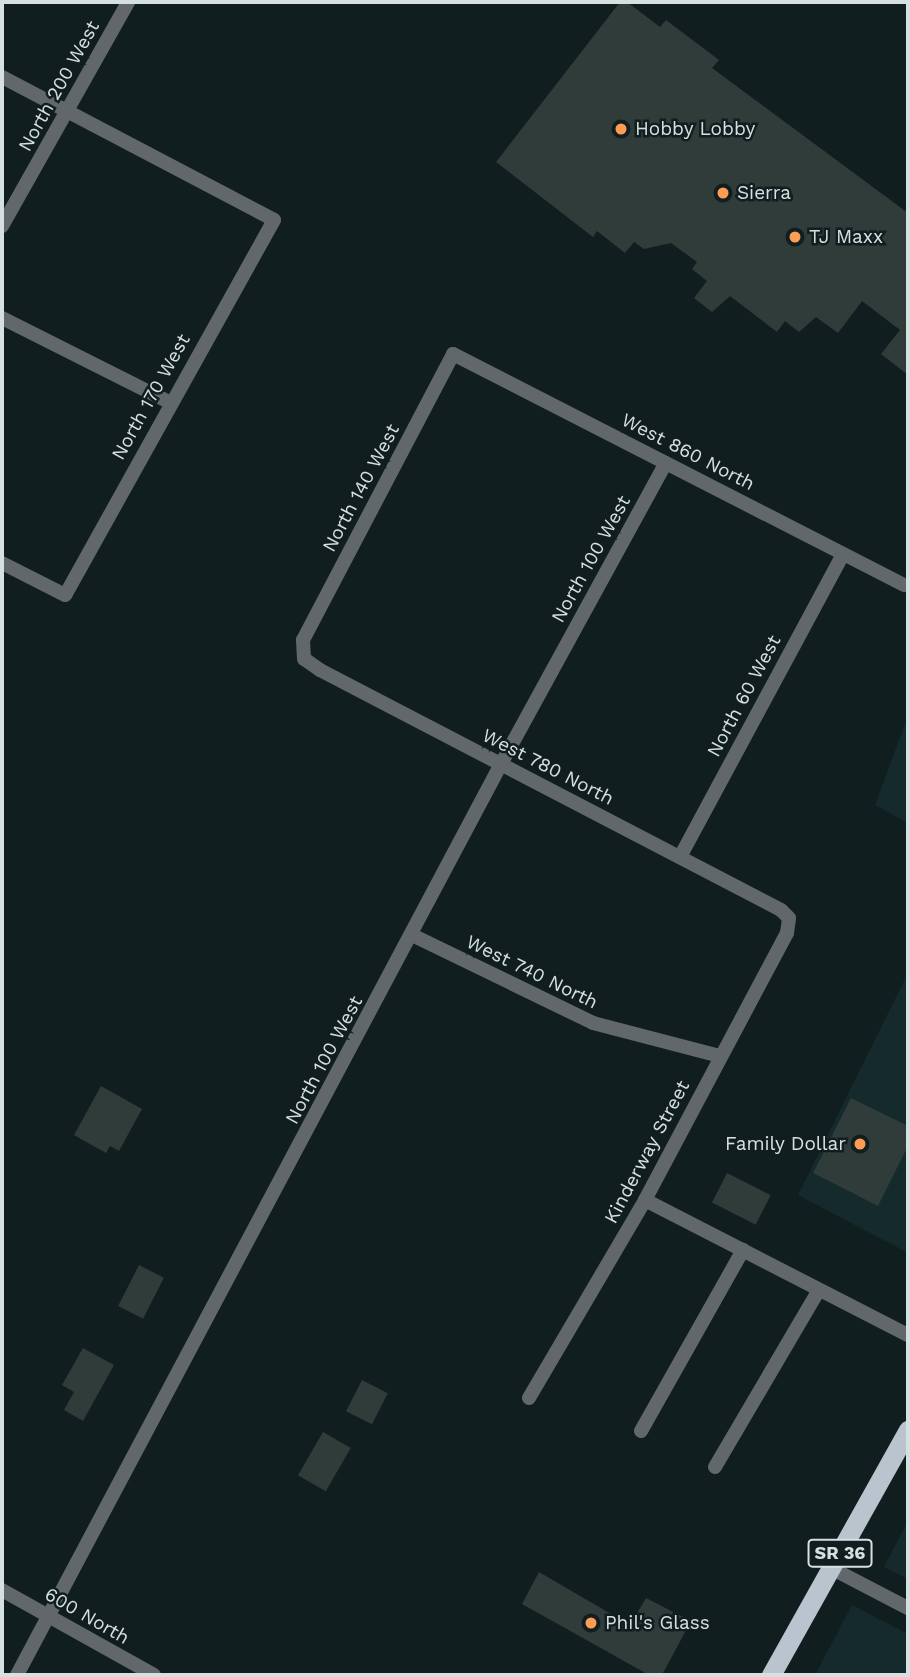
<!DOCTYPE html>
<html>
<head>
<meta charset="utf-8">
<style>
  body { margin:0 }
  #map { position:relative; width:910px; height:1677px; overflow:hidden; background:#111e20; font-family:"Work Sans",sans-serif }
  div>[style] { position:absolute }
  .built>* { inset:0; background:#142a2d }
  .building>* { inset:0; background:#2f3c39; transform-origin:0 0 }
  .minor>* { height:14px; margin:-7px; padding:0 7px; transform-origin:7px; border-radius:7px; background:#62676b }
  .tertiary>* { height:14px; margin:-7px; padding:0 7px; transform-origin:7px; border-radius:7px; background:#62676b }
  .trunk>* { height:19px; margin:-9.5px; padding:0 9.5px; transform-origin:9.5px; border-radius:9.5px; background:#bac4ce }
  .dots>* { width:19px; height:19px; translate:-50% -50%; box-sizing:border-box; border:4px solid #111e20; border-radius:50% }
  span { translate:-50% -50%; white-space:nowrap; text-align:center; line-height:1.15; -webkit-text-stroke:5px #111e20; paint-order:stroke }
  .shield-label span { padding:2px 5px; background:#111e20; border:2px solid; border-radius:5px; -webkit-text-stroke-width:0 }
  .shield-label { font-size:18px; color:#d7e0e1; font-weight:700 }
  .street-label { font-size:19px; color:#d7e0e1 }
  .poi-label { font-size:19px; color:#d7e0e1 }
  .left { translate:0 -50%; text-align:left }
  .right { translate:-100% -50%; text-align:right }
  .frame { position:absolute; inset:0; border:4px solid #d7e0e1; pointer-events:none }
</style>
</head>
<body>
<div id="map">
  <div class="built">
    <div style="clip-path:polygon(908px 716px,908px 823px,875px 805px)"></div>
    <div style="clip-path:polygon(908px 973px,908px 1253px,798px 1195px)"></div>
    <div style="clip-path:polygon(908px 1521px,908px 1579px,884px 1567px)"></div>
    <div style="clip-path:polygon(852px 1605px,908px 1634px,908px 1675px,815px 1675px)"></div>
  </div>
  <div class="building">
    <div style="clip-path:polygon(620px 2px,627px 2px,660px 27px,666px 20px,719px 60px,712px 68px,908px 213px,908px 375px,881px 354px,900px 330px,862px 301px,838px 333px,816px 317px,799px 332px,785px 321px,777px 332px,730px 296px,712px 312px,694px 298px,707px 281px,692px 269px,697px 262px,671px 243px,644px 249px,634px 242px,625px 253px,597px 231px,593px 237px,496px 162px)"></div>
    <div style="clip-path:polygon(101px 1086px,142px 1109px,119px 1151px,110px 1146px,106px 1153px,74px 1135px)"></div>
    <div style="clip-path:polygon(851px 1098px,908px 1126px,908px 1146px,878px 1206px,813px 1173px)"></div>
    <div style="left:727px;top:1173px;width:49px;height:33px;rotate:27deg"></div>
    <div style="left:139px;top:1265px;width:28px;height:46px;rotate:27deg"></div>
    <div style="clip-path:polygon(83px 1348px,114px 1365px,83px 1421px,64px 1410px,74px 1392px,62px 1385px)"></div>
    <div style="left:362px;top:1380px;width:29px;height:35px;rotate:27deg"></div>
    <div style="left:323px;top:1432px;width:32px;height:50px;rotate:30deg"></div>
    <div style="clip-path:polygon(539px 1572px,630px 1625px,646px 1598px,691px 1621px,662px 1675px,649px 1675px,522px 1604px)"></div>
  </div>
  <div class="minor">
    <div style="left:2px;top:77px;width:307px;rotate:27.7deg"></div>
    <div style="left:274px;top:220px;width:429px;rotate:119.1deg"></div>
    <div style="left:65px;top:595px;width:71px;rotate:-153.1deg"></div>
    <div style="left:2px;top:318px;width:187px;rotate:26.7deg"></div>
    <div style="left:680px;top:857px;width:344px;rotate:-61.7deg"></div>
    <div style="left:412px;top:935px;width:201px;rotate:25.9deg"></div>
    <div style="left:593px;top:1023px;width:131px;rotate:14.6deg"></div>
    <div style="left:645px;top:1200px;width:296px;rotate:27.2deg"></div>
    <div style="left:529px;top:1398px;width:229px;rotate:-59.6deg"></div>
    <div style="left:645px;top:1200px;width:302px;rotate:-62deg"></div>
    <div style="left:787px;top:933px;width:15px;rotate:-82deg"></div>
    <div style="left:789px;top:918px;width:11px;rotate:-135deg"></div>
    <div style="left:781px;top:910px;width:520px;rotate:-152.5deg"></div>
    <div style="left:320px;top:670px;width:19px;rotate:-145deg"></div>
    <div style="left:304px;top:659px;width:19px;rotate:-93deg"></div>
    <div style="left:303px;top:640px;width:323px;rotate:-62.3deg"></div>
    <div style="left:453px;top:354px;width:507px;rotate:27.12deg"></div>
    <div style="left:641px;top:1431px;width:208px;rotate:-60.6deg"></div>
    <div style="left:715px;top:1467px;width:205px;rotate:-59.6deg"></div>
    <div style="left:831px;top:1568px;width:87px;rotate:27.5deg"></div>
    <div style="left:17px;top:1675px;width:1032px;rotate:-62.02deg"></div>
    <div style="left:501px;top:764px;width:343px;rotate:-61.3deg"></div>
  </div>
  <div class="tertiary">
    <div style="left:2px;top:226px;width:257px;rotate:-60.6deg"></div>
    <div style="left:2px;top:1590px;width:174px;rotate:29.2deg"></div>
  </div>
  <div class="trunk">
    <div style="left:771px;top:1675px;width:281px;rotate:-60.8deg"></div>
  </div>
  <div class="dots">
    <div style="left:621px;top:129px;background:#fd9c55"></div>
    <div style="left:723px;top:193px;background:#fd9c55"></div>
    <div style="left:795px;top:237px;background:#fd9c55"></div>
    <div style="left:860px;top:1144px;background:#fd9c55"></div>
    <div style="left:591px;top:1623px;background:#fd9c55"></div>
  </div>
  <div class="shield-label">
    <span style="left:840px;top:1553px">SR 36</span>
  </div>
  <div class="street-label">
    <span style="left:59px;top:86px;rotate:-61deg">North 200 West</span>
    <span style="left:151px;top:397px;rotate:-61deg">North 170 West</span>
    <span style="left:688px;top:452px;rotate:27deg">West 860 North</span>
    <span style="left:361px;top:488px;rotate:-62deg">North 140 West</span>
    <span style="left:591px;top:559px;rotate:-61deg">North 100 West</span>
    <span style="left:744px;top:696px;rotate:-62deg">North 60 West</span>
    <span style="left:548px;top:767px;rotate:27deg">West 780 North</span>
    <span style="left:532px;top:972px;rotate:26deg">West 740 North</span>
    <span style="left:324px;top:1060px;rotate:-62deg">North 100 West</span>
    <span style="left:647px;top:1152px;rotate:-62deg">Kinderway Street</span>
    <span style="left:87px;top:1616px;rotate:30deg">600 North</span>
  </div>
  <div class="poi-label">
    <span class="left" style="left:635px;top:129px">Hobby Lobby</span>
    <span class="left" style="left:737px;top:193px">Sierra</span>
    <span class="left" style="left:809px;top:237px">TJ Maxx</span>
    <span class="right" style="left:846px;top:1144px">Family Dollar</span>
    <span class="left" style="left:605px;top:1623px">Phil's Glass</span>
  </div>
  <div class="frame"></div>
</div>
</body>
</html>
